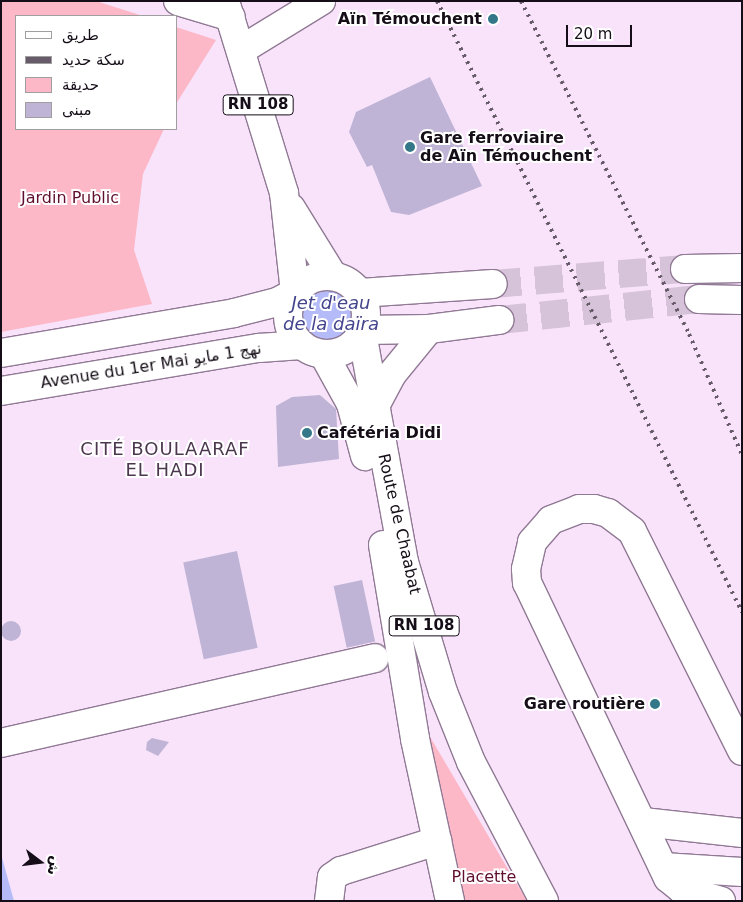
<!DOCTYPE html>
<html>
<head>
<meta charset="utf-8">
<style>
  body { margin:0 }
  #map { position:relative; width:743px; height:902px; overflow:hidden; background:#f8e3fb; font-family:"DejaVu Sans","Noto Sans Arabic",sans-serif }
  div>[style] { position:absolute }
  .green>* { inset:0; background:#fdb8c8 }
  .water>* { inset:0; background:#b5bbf8 }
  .round { border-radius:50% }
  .building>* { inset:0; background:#bfb4d5; transform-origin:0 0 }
  .major-tunnel>* { height:28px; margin-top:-14px; transform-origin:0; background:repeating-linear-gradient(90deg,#d6c3d9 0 28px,transparent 0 42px) }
  .roads { filter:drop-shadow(1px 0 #907994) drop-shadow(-1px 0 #907994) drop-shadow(0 1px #907994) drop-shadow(0 -1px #907994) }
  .minor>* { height:28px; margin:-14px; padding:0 14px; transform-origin:14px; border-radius:14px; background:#fff }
  .major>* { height:28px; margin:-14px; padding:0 14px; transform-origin:14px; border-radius:14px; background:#fff }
  .major>.ring { margin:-14px; padding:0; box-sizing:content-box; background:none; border:28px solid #fff; border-radius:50% }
  .rail>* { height:4px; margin-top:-2px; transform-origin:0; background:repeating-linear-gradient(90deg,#675a69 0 2.5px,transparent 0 7.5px) }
  .dots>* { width:14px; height:14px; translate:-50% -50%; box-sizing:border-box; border:2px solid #fff; border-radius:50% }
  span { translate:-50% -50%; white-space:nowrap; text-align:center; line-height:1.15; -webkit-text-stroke:4px #fff; paint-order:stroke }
  .shield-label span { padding:1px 4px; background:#fff; border:1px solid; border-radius:4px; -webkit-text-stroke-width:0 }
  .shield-label { font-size:15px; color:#150d17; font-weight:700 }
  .poi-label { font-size:16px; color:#150d17; font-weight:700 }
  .right { translate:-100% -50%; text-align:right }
  .left { translate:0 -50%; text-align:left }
  .park-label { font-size:16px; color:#610f2f }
  .street-label { font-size:16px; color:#150d17 }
  .water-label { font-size:18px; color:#43448c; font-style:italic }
  .neighbourhood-label { font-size:18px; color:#4c374f; letter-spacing:1px }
  .frame { position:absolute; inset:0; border:2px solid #150d17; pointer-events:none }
  .legend { position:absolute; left:15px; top:15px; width:162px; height:115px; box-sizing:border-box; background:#fff; border:1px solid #a19ea2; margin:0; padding:6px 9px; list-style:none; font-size:15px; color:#150d17 }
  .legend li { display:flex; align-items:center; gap:10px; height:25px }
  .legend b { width:25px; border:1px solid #a19ea2 }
  .north { position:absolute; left:15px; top:837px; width:50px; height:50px; -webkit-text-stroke:4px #fff; paint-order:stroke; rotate:105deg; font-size:14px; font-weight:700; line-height:20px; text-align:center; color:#150d17 }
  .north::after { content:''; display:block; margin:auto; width:18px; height:22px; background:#150d17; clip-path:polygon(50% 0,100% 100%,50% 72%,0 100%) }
  .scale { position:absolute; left:566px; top:25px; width:66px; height:22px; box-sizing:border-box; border:2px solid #150d17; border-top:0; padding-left:6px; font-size:15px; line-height:18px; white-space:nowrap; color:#150d17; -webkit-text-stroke:4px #fff; paint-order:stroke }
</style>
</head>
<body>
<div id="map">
  <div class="green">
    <div style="clip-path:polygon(1px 1px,96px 1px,143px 16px,16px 16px,16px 129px,164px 129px,143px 174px,134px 250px,152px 304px,1px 332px)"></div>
    <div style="clip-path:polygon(176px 27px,216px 40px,176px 104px)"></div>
    <div style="clip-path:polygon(429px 735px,502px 859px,527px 901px,464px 901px)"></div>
  </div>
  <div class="water">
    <div class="round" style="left:302px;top:285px;width:58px;height:58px"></div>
    <div style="clip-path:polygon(1px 854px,14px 901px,1px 901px)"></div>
  </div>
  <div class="building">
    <div style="clip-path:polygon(430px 77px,482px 186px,409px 215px,391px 212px,372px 165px,367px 167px,349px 132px,356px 112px)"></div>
    <div style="clip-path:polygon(320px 395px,336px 409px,339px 459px,278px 467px,276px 406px,292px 397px)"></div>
    <div style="left:237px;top:551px;width:99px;height:55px;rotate:78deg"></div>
    <div style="left:362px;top:580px;width:63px;height:29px;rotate:78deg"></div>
    <div class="round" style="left:1px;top:621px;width:20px;height:20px"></div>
    <div style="clip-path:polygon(152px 738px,169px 742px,158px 756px,146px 750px,147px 742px)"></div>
  </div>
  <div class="major-tunnel">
    <div style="left:493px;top:284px;width:193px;rotate:-4.5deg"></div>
    <div style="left:499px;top:320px;width:201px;rotate:-6deg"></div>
  </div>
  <div class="roads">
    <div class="minor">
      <div style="left:178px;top:1px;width:55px;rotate:16.8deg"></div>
      <div style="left:241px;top:50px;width:94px;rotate:-31.5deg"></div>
      <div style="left:1px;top:743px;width:383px;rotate:-12.8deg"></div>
      <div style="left:643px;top:822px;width:100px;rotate:6.3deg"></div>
      <div style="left:663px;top:867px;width:79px;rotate:3.6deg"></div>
      <div style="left:329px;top:901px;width:24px;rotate:-83deg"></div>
      <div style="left:332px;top:877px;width:11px;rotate:-34deg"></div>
      <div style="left:341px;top:871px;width:101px;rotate:-17.4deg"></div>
      <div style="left:721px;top:901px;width:40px;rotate:-164deg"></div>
      <div style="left:683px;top:890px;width:19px;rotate:-141deg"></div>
      <div style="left:668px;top:878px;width:327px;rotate:-115.5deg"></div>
      <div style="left:527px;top:583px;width:14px;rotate:-94deg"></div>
      <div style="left:526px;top:569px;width:28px;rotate:-77deg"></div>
      <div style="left:532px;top:542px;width:29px;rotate:-49deg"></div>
      <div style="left:551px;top:520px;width:30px;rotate:-21deg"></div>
      <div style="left:579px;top:509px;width:15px"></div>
      <div style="left:594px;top:509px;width:15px;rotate:16deg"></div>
      <div style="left:608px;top:513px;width:30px;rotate:37deg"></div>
      <div style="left:632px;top:531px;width:246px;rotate:63.4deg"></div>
    </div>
    <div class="major">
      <div style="left:225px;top:1px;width:201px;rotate:72.9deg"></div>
      <div style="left:284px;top:193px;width:100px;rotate:83.7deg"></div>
      <div style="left:291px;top:208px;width:80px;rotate:58.3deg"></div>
      <div style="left:685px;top:269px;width:57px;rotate:-1deg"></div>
      <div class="ring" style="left:288px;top:276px;width:50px;height:50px"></div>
      <div style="left:360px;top:293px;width:133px;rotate:-3.9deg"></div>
      <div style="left:699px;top:299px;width:43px;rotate:1.3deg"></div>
      <div style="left:364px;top:330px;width:65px;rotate:-0.9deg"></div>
      <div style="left:429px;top:329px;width:71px;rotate:-7.3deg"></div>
      <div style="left:362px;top:333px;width:233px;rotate:79.6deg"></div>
      <div style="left:404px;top:562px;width:136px;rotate:73.3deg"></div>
      <div style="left:443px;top:692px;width:75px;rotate:68.2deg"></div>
      <div style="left:471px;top:762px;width:157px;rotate:62.3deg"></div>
      <div style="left:1px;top:353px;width:236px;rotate:-9.7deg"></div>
      <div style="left:234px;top:313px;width:44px;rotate:-14.3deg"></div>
      <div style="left:277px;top:302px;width:19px;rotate:-28deg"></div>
      <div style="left:324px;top:355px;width:56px;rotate:61.1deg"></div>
      <div style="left:351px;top:404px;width:54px;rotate:74.9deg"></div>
      <div style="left:1px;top:391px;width:262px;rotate:-9.5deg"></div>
      <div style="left:259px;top:348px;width:43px;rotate:-4deg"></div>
      <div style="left:374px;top:408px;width:38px;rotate:-62deg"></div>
      <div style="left:392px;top:374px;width:58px;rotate:-50.6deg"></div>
      <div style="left:383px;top:545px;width:197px;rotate:80.6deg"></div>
      <div style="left:415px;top:739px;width:166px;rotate:77.8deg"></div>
    </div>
  </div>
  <div class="rail">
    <div style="left:437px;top:1px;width:683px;rotate:63.47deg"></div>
    <div style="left:521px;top:1px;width:373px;rotate:63.2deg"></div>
    <div style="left:689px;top:334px;width:132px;rotate:66.3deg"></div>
  </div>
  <div class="dots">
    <div style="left:493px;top:19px;background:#347788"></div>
    <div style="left:410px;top:147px;background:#347788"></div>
    <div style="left:307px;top:433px;background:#347788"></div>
    <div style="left:655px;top:704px;background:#347788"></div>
  </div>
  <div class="shield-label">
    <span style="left:258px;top:105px">RN 108</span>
    <span style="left:424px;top:626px">RN 108</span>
  </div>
  <div class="poi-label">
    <span class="right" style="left:482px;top:19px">Aïn Témouchent</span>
    <span class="left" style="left:420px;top:147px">Gare ferroviaire<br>de Aïn Témouchent</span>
    <span class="left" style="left:317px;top:433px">Cafétéria Didi</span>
    <span class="right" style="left:645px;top:704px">Gare routière</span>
  </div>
  <div class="park-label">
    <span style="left:70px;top:198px">Jardin Public</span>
    <span style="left:484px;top:877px">Placette</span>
  </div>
  <div class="street-label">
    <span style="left:151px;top:366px;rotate:-9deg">Avenue du 1er Mai نهج 1 مايو</span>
    <span style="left:399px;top:524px;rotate:77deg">Route de Chaabat</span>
  </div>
  <div class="water-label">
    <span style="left:331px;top:314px">Jet d'eau<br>de la daïra</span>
  </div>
  <div class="neighbourhood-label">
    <span style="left:165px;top:460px">CITÉ BOULAARAF<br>EL HADI</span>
  </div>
  <div class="frame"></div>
  <ul class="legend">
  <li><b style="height:6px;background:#fff"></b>طريق</li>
  <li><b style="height:6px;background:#675a69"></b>سكة حديد</li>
  <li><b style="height:14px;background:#fdb8c8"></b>حديقة</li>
  <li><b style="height:14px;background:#bfb4d5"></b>مبنى</li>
  </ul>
  <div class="north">ش</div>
  <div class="scale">20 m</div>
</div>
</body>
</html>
